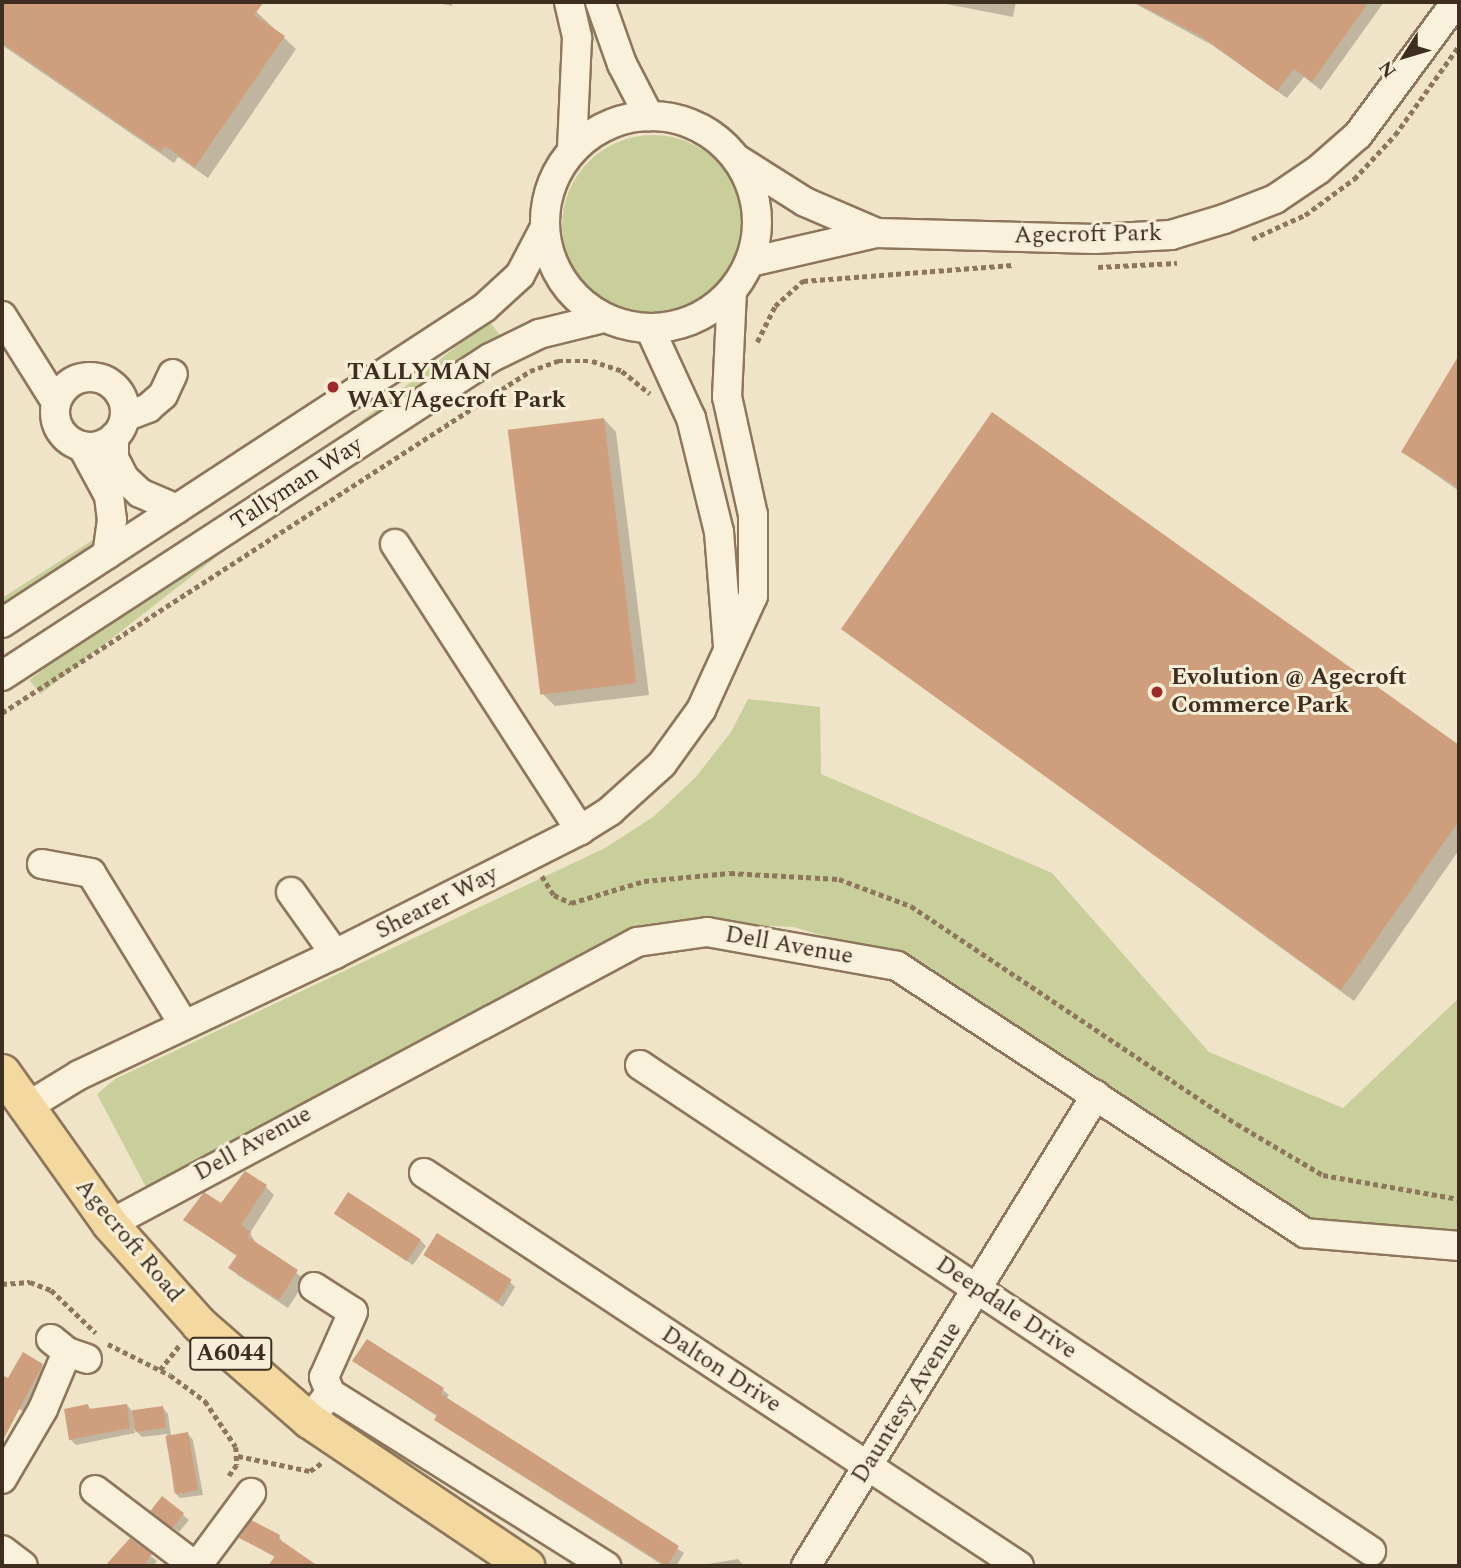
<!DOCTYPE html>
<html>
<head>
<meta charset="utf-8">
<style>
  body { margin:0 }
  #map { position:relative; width:1461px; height:1568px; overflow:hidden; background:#f0e4c8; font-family:Spectral,serif }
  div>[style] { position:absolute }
  .green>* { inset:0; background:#c9cf9b; transform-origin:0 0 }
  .round { border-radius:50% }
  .shadow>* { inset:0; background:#0003 }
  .building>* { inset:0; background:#cf9f7d; transform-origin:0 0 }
  .path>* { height:4.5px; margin-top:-2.25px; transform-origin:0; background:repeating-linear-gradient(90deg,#8d765c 0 5px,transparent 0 8.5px) }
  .roads { filter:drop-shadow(2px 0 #8d765c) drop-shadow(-2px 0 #8d765c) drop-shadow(0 2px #8d765c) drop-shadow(0 -2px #8d765c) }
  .minor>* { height:28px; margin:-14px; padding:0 14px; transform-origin:14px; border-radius:14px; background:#faf1dc }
  .minor>.ring { margin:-14px; padding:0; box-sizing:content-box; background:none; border:28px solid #faf1dc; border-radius:50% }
  .major>* { height:35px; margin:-17.5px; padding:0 17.5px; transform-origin:17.5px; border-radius:17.5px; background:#f3d9a0 }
  .dots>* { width:19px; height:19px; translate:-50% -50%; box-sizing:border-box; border:4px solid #f7eed8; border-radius:50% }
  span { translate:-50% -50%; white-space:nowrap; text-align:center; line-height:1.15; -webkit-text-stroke:6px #f7eed8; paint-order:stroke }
  .shield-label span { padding:2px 5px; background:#f7eed8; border:2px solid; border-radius:5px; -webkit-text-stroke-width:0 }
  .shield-label { font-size:23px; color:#3d2e20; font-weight:700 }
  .street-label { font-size:24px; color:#3d2e20 }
  .poi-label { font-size:24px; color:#3d2e20; font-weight:700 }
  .left { translate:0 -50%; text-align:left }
  .frame { position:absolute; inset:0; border:4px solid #3d2e20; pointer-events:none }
  .north { position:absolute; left:1370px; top:21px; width:70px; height:70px; -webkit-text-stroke:5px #f7eed8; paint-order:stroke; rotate:233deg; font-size:19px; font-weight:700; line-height:28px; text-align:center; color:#3d2e20 }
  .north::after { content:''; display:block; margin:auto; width:24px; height:32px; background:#3d2e20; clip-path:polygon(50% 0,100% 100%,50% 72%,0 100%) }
</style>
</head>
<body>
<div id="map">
  <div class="green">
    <div class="round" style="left:562px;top:135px;width:182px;height:182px"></div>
    <div style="left:489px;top:321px;width:18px;height:583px;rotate:52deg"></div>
    <div style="clip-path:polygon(99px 536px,89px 549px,2px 606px,2px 598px)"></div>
    <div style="clip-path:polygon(748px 699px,820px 707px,821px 774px,1052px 873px,1209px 1052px,1343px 1108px,1459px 998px,1459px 1235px,1311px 1226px,930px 968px,794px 927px,658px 922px,148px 1191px,97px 1094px,115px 1079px,605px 848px,653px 817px,695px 778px,731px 732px)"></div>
  </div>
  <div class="shadow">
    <div style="clip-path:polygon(2px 2px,246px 2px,296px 49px,208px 178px,178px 157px,174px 163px,2px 45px)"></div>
    <div style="clip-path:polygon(432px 2px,453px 2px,452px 6px)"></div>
    <div style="clip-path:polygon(936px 2px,1016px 2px,1013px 17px)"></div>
    <div style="clip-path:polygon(1132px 2px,1384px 2px,1321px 90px,1304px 77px,1287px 98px,1212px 45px)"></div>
    <div style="clip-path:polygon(1459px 358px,1459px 491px,1403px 452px)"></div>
    <div style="clip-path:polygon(993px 414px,1459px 747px,1459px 850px,1354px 1001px,844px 629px)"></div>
    <div style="clip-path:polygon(604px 419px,616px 432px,649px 695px,555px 706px,543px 694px)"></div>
    <div style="clip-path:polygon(265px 1186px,274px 1195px,250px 1233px,257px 1245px,306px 1280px,288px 1308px,239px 1276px,230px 1268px,238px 1257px,185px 1220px)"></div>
    <div style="clip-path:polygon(336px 1214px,420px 1240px,426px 1246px,413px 1265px)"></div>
    <div style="clip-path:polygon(425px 1255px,510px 1282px,515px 1287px,503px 1307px)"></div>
    <div style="clip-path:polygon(354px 1361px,443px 1390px,449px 1395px,446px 1399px,684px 1553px,676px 1566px,664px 1566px,442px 1425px,438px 1417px)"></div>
    <div style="clip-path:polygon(42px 1365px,47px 1370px,25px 1412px,2px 1400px,2px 1377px,9px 1381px)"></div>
    <div style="clip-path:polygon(127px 1405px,133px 1412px,163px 1408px,168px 1414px,171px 1436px,188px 1434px,193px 1440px,203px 1495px,180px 1498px,174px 1492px,167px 1434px,142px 1437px,134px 1429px,135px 1433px,76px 1445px,70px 1439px,88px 1406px,92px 1410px)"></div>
    <div style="clip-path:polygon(163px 1498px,189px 1520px,179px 1532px,158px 1517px)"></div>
    <div style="clip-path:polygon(279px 1537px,284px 1544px,315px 1566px,281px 1566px,276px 1558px,241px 1538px)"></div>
    <div style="clip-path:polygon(130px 1540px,157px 1561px,153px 1566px,109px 1566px)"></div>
    <div style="clip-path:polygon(738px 1559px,744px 1566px,702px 1566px,702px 1565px)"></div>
  </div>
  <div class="building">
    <div style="clip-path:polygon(2px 2px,264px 2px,254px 15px,285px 36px,195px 167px,165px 146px,161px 152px,2px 43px)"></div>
    <div style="clip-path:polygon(1134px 2px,1369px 2px,1312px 82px,1294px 69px,1277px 91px,1201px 36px)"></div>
    <div style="clip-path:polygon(1459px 355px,1459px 488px,1401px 452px)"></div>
    <div style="clip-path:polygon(992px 412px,1459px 745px,1459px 821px,1341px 990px,841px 629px)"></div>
    <div style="left:604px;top:418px;width:267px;height:97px;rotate:83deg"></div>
    <div style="clip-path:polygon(245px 1171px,267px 1185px,241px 1225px,251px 1232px,248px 1237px,298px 1270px,279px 1300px,228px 1268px,237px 1255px,183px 1220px,204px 1192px,221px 1203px)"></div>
    <div style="left:348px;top:1192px;width:87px;height:26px;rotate:33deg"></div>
    <div style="left:437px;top:1233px;width:88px;height:26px;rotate:32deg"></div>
    <div style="clip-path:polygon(367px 1339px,444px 1388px,441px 1394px,679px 1546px,667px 1566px,434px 1420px,437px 1415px,352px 1361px)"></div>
    <div style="clip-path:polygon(23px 1352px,43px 1364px,2px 1442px,2px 1375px,8px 1378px)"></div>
    <div style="clip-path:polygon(88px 1404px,89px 1409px,127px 1404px,130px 1428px,69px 1440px,64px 1409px)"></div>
    <div style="left:163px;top:1406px;width:22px;height:31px;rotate:82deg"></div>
    <div style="left:188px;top:1432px;width:59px;height:23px;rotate:80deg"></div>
    <div style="left:162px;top:1496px;width:28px;height:19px;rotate:38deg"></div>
    <div style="clip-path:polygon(251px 1520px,280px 1535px,279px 1539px,318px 1566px,268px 1566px,275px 1556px,239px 1538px)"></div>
    <div style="clip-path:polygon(130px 1538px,152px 1554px,143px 1566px,105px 1566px)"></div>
  </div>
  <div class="path">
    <div style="left:1252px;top:239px;width:58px;rotate:-24.4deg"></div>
    <div style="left:1305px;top:215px;width:61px;rotate:-36.3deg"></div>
    <div style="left:1354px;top:179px;width:60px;rotate:-47deg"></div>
    <div style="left:1395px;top:135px;width:110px;rotate:-54.3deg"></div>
    <div style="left:1098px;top:267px;width:79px;rotate:-2.9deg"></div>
    <div style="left:757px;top:342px;width:40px;rotate:-63.4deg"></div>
    <div style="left:775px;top:306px;width:38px;rotate:-42deg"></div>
    <div style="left:803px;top:281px;width:210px;rotate:-4.4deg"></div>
    <div style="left:2px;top:713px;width:629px;rotate:-32.93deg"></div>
    <div style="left:530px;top:371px;width:30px;rotate:-20deg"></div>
    <div style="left:558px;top:361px;width:34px"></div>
    <div style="left:592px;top:361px;width:32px;rotate:18deg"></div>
    <div style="left:622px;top:371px;width:36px;rotate:39deg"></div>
    <div style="left:542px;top:876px;width:22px;rotate:58deg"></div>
    <div style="left:554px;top:895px;width:19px;rotate:25deg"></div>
    <div style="left:571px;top:903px;width:76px;rotate:-16.8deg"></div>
    <div style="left:644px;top:881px;width:86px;rotate:-5.3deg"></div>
    <div style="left:730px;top:873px;width:109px;rotate:3.2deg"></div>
    <div style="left:839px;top:879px;width:77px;rotate:20.6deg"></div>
    <div style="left:911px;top:906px;width:392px;rotate:33.8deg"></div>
    <div style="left:1237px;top:1124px;width:100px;rotate:30.7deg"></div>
    <div style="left:1323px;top:1175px;width:138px;rotate:10deg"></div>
    <div style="left:2px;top:1284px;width:28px;rotate:-4deg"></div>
    <div style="left:30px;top:1282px;width:22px;rotate:21deg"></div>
    <div style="left:51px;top:1290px;width:62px;rotate:43.7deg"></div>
    <div style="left:108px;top:1344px;width:69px;rotate:26.6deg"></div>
    <div style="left:170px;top:1375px;width:44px;rotate:36.6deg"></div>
    <div style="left:205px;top:1401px;width:55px;rotate:56deg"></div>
    <div style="left:236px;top:1447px;width:18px;rotate:87deg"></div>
    <div style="left:237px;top:1465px;width:14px;rotate:126deg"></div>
    <div style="left:160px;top:1370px;width:34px;rotate:-52deg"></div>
    <div style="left:238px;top:1456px;width:74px;rotate:11.8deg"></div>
    <div style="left:310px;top:1471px;width:16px;rotate:-35deg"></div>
  </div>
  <div class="roads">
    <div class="minor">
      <div style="left:569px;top:2px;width:37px;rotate:77deg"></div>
      <div style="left:577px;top:38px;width:112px;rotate:92.6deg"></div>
      <div style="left:600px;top:2px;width:66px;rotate:70.5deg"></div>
      <div style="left:622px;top:64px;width:59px;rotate:62.6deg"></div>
      <div class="ring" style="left:545px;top:116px;width:184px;height:184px"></div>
      <div style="left:737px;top:159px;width:80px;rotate:32.3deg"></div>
      <div style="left:805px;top:202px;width:78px;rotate:23.3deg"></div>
      <div style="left:750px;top:262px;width:130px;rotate:-12.9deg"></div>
      <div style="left:877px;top:233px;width:218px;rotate:1.6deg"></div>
      <div style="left:1095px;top:239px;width:76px;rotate:-3deg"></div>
      <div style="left:1171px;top:235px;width:55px;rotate:-16.8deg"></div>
      <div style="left:1224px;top:219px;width:55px;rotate:-21.4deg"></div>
      <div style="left:1275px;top:199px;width:52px;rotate:-34deg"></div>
      <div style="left:1318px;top:170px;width:53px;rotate:-41.2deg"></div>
      <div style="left:1358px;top:135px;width:165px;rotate:-53.6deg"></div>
      <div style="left:2px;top:316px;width:102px;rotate:57.9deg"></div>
      <div style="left:650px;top:329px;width:98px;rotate:65.3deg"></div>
      <div style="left:691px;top:418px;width:117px;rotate:76.2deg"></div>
      <div style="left:719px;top:532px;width:114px;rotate:85.5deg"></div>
      <div class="ring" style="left:55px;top:377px;width:42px;height:42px"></div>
      <div style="left:125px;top:417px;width:25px;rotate:-21deg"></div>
      <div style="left:148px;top:408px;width:20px;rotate:-41deg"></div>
      <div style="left:163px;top:395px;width:23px;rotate:-65deg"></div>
      <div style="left:114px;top:437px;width:21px;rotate:90deg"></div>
      <div style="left:114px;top:458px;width:22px;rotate:63deg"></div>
      <div style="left:124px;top:478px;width:22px;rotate:43deg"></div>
      <div style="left:140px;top:493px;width:40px;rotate:23.4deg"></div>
      <div style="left:82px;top:446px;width:57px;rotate:61.6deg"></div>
      <div style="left:109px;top:496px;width:24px;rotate:83deg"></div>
      <div style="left:112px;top:520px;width:35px;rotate:98deg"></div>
      <div style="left:395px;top:544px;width:341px;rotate:57.1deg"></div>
      <div style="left:2px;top:623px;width:576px;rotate:-33.17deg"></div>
      <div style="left:484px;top:308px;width:49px;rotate:-42.5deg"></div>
      <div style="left:520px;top:275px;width:52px;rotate:-62.4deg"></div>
      <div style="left:2px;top:676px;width:582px;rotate:-33.09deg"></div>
      <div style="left:490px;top:358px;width:55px;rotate:-26.1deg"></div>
      <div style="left:539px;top:334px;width:67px;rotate:-13.8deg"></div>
      <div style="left:42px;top:864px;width:50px;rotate:10.4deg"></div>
      <div style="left:91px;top:873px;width:176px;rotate:58.5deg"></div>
      <div style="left:291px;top:892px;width:76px;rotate:54.6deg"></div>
      <div style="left:640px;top:1065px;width:878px;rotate:33.62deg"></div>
      <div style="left:25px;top:1108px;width:63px;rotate:-31.4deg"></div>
      <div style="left:79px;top:1075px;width:283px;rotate:-25.3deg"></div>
      <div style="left:335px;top:954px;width:275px;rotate:-26.8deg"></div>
      <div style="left:580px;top:830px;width:36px;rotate:-32deg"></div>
      <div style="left:610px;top:811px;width:70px;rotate:-42.1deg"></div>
      <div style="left:662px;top:764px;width:67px;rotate:-54.2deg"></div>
      <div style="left:701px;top:710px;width:125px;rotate:-65.5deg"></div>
      <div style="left:753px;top:596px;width:81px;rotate:-90deg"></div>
      <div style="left:753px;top:515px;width:121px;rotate:-102.4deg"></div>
      <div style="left:727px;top:397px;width:105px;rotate:-87.3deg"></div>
      <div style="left:424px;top:1173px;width:713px;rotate:33.44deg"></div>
      <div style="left:110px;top:1224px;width:598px;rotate:-28.15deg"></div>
      <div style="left:637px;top:942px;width:71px;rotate:-8.1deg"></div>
      <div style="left:707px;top:932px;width:193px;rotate:10.1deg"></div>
      <div style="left:897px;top:966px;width:488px;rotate:33.2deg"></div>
      <div style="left:1305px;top:1233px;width:155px;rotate:4.8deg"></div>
      <div style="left:314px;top:1287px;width:46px;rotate:32.7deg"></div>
      <div style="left:353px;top:1312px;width:71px;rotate:114deg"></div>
      <div style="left:324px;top:1377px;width:17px;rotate:69deg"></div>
      <div style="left:51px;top:1339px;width:21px;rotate:39deg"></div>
      <div style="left:67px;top:1352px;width:21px;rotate:19deg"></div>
      <div style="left:309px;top:1420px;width:34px;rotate:-52deg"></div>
      <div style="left:330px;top:1393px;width:326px;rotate:32.1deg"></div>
      <div style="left:2px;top:1479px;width:81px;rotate:-59.6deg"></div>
      <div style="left:43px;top:1409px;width:62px;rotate:-67.2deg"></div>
      <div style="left:95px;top:1490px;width:126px;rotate:37.2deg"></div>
      <div style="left:2px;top:1550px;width:26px;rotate:37deg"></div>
      <div style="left:197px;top:1566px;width:91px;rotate:-53.5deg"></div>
      <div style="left:806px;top:1566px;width:553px;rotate:-58.38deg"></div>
    </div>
    <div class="major">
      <div style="left:2px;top:1072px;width:186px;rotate:54.6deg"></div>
      <div style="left:110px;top:1224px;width:134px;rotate:48.3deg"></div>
      <div style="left:199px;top:1324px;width:146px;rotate:41.1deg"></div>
      <div style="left:309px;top:1420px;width:262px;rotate:33.9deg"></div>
    </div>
  </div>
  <div class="dots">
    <div style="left:333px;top:387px;background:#9e2a2b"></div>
    <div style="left:1157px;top:692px;background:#9e2a2b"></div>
  </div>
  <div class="shield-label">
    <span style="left:231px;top:1354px">A6044</span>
  </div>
  <div class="street-label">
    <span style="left:1088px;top:235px;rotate:-1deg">Agecroft Park</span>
    <span style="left:297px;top:484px;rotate:-33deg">Tallyman Way</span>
    <span style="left:437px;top:903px;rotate:-27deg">Shearer Way</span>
    <span style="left:789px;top:946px;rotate:10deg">Dell Avenue</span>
    <span style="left:253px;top:1144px;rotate:-29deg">Dell Avenue</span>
    <span style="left:129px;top:1241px;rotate:50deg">Agecroft Road</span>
    <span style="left:1006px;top:1308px;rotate:34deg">Deepdale Drive</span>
    <span style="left:721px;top:1370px;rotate:33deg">Dalton Drive</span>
    <span style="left:907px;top:1403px;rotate:-58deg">Dauntesy Avenue</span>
  </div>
  <div class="poi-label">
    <span class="left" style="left:347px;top:387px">TALLYMAN<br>WAY/Agecroft Park</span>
    <span class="left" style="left:1171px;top:692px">Evolution @ Agecroft<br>Commerce Park</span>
  </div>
  <div class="frame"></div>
  <div class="north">N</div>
</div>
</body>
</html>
